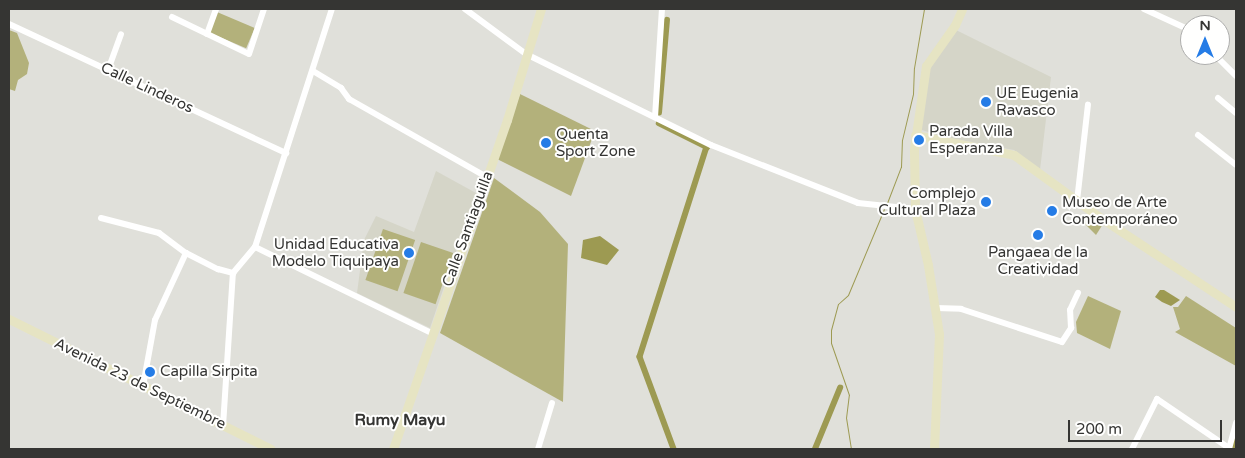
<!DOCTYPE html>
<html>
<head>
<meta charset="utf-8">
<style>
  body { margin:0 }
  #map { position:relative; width:1245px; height:458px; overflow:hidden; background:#e0e0da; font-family:"Varela Round",sans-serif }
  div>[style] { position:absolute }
  .built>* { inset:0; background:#d5d5c8 }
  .green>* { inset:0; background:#b3b17b; transform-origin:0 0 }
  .water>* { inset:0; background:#9d9a52 }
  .stream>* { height:1px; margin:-0.5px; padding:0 0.5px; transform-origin:0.5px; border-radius:0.5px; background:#9d9a52 }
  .canal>* { height:5.5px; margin:-2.75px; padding:0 2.75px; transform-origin:2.75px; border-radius:2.75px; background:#9d9a52 }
  .river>* { height:9px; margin:-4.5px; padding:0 4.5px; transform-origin:4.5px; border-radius:4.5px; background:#9d9a52 }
  .street>* { height:6px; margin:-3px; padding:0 3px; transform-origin:3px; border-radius:3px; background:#fff }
  .secondary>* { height:9px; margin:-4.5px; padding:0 4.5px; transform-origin:4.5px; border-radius:4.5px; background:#e6e4c3 }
  .dots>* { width:14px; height:14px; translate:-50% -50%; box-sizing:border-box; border:2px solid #fffffe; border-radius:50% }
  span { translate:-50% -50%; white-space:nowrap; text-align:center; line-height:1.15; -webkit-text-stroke:4px #fffffe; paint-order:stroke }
  .street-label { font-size:15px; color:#353533 }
  .poi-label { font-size:15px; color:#353533 }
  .left { translate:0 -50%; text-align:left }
  .right { translate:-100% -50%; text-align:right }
  .neighbourhood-label { font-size:16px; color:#353533; font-weight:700 }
  .frame { position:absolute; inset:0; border:10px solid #353533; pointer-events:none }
  .north { position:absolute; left:1180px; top:15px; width:50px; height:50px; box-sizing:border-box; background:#fffffe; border:1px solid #aeaead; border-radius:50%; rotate:0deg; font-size:14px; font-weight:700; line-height:20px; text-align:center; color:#353533 }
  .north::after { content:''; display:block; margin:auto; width:18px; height:22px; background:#257ce6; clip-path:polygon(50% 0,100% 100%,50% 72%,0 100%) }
  .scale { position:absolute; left:1068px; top:420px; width:154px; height:22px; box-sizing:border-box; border:2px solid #353533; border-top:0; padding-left:6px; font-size:15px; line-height:18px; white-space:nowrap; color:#353533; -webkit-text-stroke:4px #fffffe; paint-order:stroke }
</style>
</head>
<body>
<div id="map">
  <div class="built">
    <div style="clip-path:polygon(956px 30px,1051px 77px,1040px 170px,1014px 150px,940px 136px,919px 129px,929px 67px)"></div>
    <div style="clip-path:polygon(436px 171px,476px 193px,430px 328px,357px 293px,364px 240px,376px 216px,414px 232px)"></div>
  </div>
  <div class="green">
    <div style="left:217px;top:12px;width:41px;height:22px;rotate:23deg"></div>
    <div style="clip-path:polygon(9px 30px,17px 33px,29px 63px,27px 74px,18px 80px,15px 91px,9px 89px)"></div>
    <div style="clip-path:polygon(520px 94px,595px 131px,571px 196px,497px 159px)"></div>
    <div style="clip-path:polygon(494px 178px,540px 212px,568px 244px,563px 402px,440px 333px)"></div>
    <div style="clip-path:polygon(1089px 214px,1103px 224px,1096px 235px,1084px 223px)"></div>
    <div style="left:383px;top:229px;width:34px;height:54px;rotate:19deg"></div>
    <div style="left:421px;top:242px;width:34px;height:54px;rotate:19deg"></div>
    <div style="clip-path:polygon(1088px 296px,1121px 311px,1110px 349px,1077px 333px,1076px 322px)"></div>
    <div style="clip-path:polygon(1186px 296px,1236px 328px,1236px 366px,1175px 332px,1180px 329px,1173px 307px,1178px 307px)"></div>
  </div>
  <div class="water">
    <div style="clip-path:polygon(600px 236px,619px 250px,607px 265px,581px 258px,583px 240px)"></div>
    <div style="clip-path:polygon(1160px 290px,1164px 290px,1180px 300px,1171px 306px,1162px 302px,1155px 297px)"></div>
  </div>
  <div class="stream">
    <div style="left:887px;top:203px;width:39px;rotate:-69deg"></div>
    <div style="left:901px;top:167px;width:27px;rotate:-88deg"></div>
    <div style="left:902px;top:140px;width:47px;rotate:-76.6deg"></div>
    <div style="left:913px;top:94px;width:26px;rotate:-88deg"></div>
    <div style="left:914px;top:68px;width:60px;rotate:-80.4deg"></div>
    <div style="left:851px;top:449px;width:31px;rotate:-99deg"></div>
    <div style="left:846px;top:418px;width:23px;rotate:-83deg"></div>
    <div style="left:849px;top:395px;width:55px;rotate:-109.1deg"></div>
    <div style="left:831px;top:343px;width:13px;rotate:-90deg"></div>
    <div style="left:831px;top:330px;width:27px;rotate:-75deg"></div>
    <div style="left:838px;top:304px;width:13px;rotate:-42deg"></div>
    <div style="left:848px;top:295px;width:93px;rotate:-67.3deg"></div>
  </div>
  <div class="canal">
    <div style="left:659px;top:113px;width:93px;rotate:-85.1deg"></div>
    <div style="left:659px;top:123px;width:54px;rotate:26.6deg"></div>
    <div style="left:707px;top:147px;width:220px;rotate:107.7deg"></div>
    <div style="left:640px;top:357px;width:98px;rotate:69.7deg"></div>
    <div style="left:815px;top:449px;width:66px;rotate:-67.7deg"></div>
  </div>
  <div class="river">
    <div style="left:1231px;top:449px;width:14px;rotate:-69deg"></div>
  </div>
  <div class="street">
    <div style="left:465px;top:9px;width:76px;rotate:36.4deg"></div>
    <div style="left:526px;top:54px;width:206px;rotate:26.2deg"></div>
    <div style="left:711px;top:145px;width:158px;rotate:21.5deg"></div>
    <div style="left:858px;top:203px;width:57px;rotate:6deg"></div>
    <div style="left:1144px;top:9px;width:51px;rotate:24.5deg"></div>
    <div style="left:172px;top:17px;width:85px;rotate:25.7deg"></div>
    <div style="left:249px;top:54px;width:47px;rotate:-71.6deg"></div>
    <div style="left:9px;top:24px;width:306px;rotate:25deg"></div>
    <div style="left:207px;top:34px;width:27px;rotate:-70deg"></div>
    <div style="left:1215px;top:55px;width:30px;rotate:45deg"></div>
    <div style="left:108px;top:70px;width:38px;rotate:-70deg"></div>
    <div style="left:313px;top:71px;width:33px;rotate:31deg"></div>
    <div style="left:341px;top:88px;width:14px;rotate:54deg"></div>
    <div style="left:349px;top:99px;width:159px;rotate:29.5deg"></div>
    <div style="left:1218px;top:98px;width:23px;rotate:40deg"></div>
    <div style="left:655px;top:117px;width:108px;rotate:-86.3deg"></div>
    <div style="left:1198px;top:135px;width:48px;rotate:38.3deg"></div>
    <div style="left:1077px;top:201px;width:97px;rotate:-83.5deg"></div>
    <div style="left:101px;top:218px;width:60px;rotate:14.5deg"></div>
    <div style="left:159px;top:233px;width:34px;rotate:37deg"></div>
    <div style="left:186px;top:253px;width:36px;rotate:27deg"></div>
    <div style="left:218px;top:269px;width:16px;rotate:15deg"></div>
    <div style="left:255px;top:247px;width:196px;rotate:26deg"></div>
    <div style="left:233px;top:273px;width:34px;rotate:-50deg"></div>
    <div style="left:255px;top:247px;width:250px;rotate:-72.1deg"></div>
    <div style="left:936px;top:308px;width:25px;rotate:2deg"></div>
    <div style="left:961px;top:309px;width:106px;rotate:18.1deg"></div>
    <div style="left:1062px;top:342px;width:17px;rotate:-57deg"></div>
    <div style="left:1071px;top:328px;width:18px;rotate:-93deg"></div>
    <div style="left:1070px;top:310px;width:19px;rotate:-65deg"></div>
    <div style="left:143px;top:386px;width:67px;rotate:-79.7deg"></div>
    <div style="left:155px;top:320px;width:74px;rotate:-65.2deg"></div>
    <div style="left:223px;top:426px;width:153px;rotate:-86.3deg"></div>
    <div style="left:538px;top:449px;width:48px;rotate:-73.1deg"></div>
    <div style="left:1132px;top:449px;width:56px;rotate:-63.4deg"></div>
    <div style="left:1157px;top:399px;width:87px;rotate:34.2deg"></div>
    <div style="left:1229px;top:449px;width:27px;rotate:-75deg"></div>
  </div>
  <div class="secondary">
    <div style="left:915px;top:135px;width:101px;rotate:11.4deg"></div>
    <div style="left:1014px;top:155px;width:104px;rotate:36deg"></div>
    <div style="left:1098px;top:216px;width:165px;rotate:33.4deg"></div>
    <div style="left:9px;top:319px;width:292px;rotate:26.4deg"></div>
    <div style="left:393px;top:449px;width:348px;rotate:-70.9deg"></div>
    <div style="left:507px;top:120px;width:116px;rotate:-73deg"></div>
    <div style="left:934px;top:449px;width:115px;rotate:-87.5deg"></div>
    <div style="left:939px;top:334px;width:70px;rotate:-99.1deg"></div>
    <div style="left:928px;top:265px;width:57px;rotate:-103.1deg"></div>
    <div style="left:915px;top:209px;width:60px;rotate:-91deg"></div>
    <div style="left:914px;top:149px;width:84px;rotate:-81.8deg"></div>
    <div style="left:926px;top:66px;width:50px;rotate:-54.7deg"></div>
    <div style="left:955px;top:25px;width:17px;rotate:-66deg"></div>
  </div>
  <div class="dots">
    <div style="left:986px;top:102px;background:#257ce6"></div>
    <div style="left:919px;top:140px;background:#257ce6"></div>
    <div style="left:546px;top:143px;background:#257ce6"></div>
    <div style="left:986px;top:202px;background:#257ce6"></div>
    <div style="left:1052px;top:211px;background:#257ce6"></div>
    <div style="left:1038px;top:235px;background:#257ce6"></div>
    <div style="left:409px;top:253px;background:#257ce6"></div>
    <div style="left:150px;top:372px;background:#257ce6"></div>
  </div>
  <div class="street-label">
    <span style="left:147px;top:88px;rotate:25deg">Calle Linderos</span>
    <span style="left:468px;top:229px;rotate:-70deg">Calle Santiaguilla</span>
    <span style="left:140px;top:384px;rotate:26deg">Avenida 23 de Septiembre</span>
  </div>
  <div class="poi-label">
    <span class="left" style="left:996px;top:102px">UE Eugenia<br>Ravasco</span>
    <span class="left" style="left:929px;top:140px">Parada Villa<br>Esperanza</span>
    <span class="left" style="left:556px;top:143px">Quenta<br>Sport Zone</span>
    <span class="right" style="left:976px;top:202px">Complejo<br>Cultural Plaza</span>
    <span class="left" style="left:1062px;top:211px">Museo de Arte<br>Contemporáneo</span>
    <span class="right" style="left:399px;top:253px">Unidad Educativa<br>Modelo Tiquipaya</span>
    <span style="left:1038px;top:261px">Pangaea de la<br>Creatividad</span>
    <span class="left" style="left:160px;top:372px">Capilla Sirpita</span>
  </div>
  <div class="neighbourhood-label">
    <span style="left:400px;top:420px">Rumy Mayu</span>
  </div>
  <div class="frame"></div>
  <div class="north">N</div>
  <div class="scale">200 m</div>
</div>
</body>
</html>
